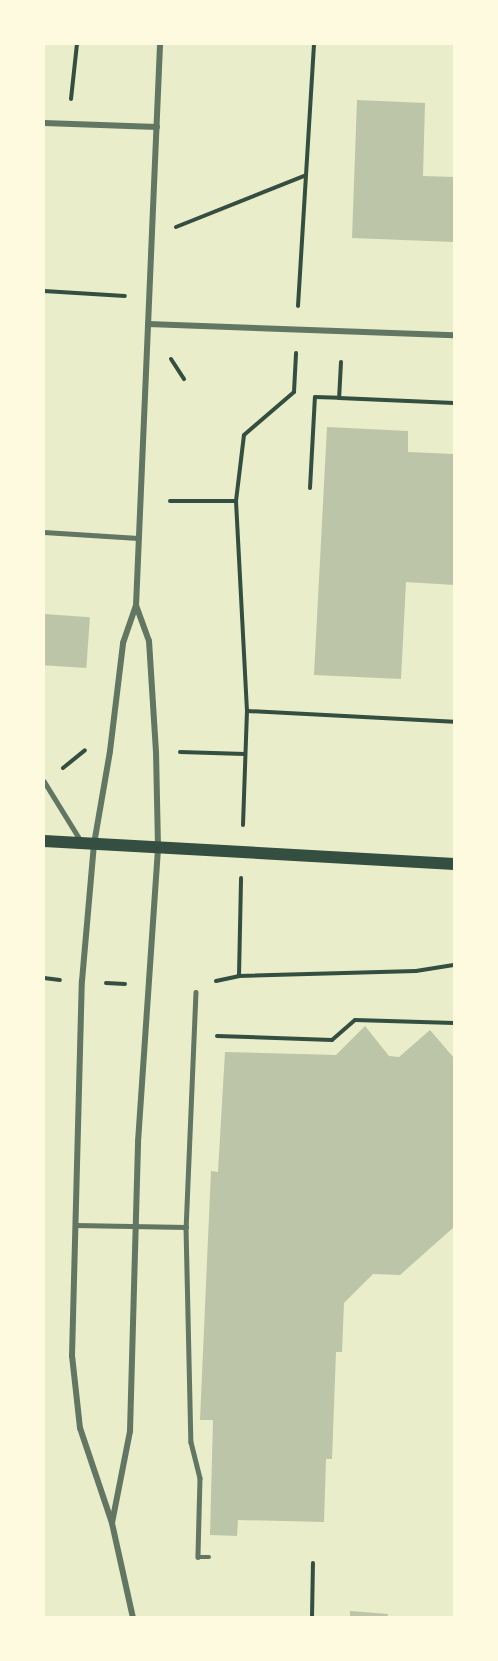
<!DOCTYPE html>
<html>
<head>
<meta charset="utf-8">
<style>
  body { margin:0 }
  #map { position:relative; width:498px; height:1661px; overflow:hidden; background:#e9edc9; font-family:"Playfair Display",serif }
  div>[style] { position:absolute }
  .building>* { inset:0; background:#bcc5a7; transform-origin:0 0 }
  .path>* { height:4px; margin:-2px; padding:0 2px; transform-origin:2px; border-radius:2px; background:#344e41 }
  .service>* { height:4.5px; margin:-2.25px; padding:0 2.25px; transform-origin:2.25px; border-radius:2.25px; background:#617663 }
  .minor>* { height:6px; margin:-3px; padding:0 3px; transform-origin:3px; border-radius:3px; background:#617663 }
  .secondary>* { height:12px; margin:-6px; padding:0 6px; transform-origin:6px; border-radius:6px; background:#344e41 }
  span { translate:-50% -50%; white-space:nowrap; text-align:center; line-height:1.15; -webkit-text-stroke:6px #fefae0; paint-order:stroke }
  .frame { position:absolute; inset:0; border:45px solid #fefae0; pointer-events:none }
</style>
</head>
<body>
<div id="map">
  <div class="building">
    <div style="clip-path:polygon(357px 100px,425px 103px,423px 176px,454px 177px,454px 242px,352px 238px)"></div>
    <div style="clip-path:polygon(327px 427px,408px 431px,408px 452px,454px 454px,454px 585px,406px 582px,401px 679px,314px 675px)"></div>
    <div style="left:44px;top:614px;width:46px;height:51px;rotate:4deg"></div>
    <div style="clip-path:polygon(365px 1026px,389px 1056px,399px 1057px,430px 1030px,454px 1058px,454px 1227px,400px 1275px,373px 1274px,344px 1303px,342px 1352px,336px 1352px,332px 1459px,326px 1459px,324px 1522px,238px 1520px,237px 1536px,210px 1535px,213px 1420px,200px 1420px,211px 1171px,218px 1172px,225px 1052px,336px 1055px)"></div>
    <div style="clip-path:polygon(350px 1611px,388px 1614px,387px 1618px,350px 1618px)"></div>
  </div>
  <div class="path">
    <div style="left:71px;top:99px;width:55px;rotate:-83.8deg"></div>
    <div style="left:176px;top:227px;width:138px;rotate:-21.7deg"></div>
    <div style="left:44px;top:291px;width:81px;rotate:3.5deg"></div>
    <div style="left:298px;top:306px;width:262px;rotate:-86.5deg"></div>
    <div style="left:171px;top:359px;width:24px;rotate:57deg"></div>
    <div style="left:341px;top:362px;width:36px;rotate:93deg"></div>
    <div style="left:339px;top:398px;width:115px;rotate:2.5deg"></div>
    <div style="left:310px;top:488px;width:91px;rotate:-86.9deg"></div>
    <div style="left:315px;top:397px;width:24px;rotate:2deg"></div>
    <div style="left:170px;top:501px;width:66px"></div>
    <div style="left:247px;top:711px;width:210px;rotate:-93deg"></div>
    <div style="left:236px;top:501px;width:66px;rotate:-83.1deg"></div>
    <div style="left:244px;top:435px;width:66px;rotate:-40.7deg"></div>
    <div style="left:294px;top:392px;width:39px;rotate:-87deg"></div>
    <div style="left:180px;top:752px;width:65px;rotate:1.8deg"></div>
    <div style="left:63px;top:768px;width:28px;rotate:-39deg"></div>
    <div style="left:243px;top:825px;width:114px;rotate:-88deg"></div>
    <div style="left:247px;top:711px;width:207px;rotate:3deg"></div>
    <div style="left:239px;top:976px;width:98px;rotate:-88.8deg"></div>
    <div style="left:44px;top:978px;width:16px;rotate:7deg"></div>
    <div style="left:216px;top:981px;width:24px;rotate:-12deg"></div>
    <div style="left:239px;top:976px;width:177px;rotate:-1.6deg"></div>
    <div style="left:416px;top:971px;width:38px;rotate:-9deg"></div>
    <div style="left:106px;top:983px;width:19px;rotate:3deg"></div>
    <div style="left:217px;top:1036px;width:115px;rotate:2deg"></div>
    <div style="left:332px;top:1040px;width:30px;rotate:-41deg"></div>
    <div style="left:355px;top:1020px;width:99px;rotate:1.7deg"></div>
    <div style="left:312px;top:1618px;width:55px;rotate:-89deg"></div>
  </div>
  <div class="service">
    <div style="left:44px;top:532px;width:94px;rotate:3.7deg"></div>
    <div style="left:44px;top:781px;width:70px;rotate:58.3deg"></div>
    <div style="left:196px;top:992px;width:235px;rotate:92.4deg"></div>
    <div style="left:186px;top:1227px;width:215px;rotate:88.7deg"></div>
    <div style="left:191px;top:1442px;width:37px;rotate:76deg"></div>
    <div style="left:200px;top:1478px;width:79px;rotate:91.5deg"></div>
    <div style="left:198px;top:1557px;width:11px"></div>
    <div style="left:75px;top:1225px;width:111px;rotate:1deg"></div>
  </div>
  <div class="minor">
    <div style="left:44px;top:123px;width:113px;rotate:2deg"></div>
    <div style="left:148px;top:324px;width:306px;rotate:2.1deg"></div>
    <div style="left:112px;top:1523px;width:94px;rotate:-78.9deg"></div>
    <div style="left:130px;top:1431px;width:289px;rotate:-88.4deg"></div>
    <div style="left:138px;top:1142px;width:296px;rotate:-86.1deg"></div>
    <div style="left:158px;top:847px;width:95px;rotate:-91.2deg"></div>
    <div style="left:156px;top:752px;width:111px;rotate:-93.6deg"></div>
    <div style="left:149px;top:641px;width:37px;rotate:-110deg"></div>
    <div style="left:133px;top:1618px;width:97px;rotate:-102.5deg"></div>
    <div style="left:112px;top:1523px;width:100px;rotate:-108.6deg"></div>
    <div style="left:80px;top:1428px;width:72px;rotate:-96.3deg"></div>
    <div style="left:72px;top:1356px;width:375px;rotate:-88.5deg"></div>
    <div style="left:82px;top:981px;width:138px;rotate:-85deg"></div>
    <div style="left:94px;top:844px;width:94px;rotate:-80.2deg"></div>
    <div style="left:110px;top:751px;width:109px;rotate:-83.1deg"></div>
    <div style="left:123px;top:643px;width:39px;rotate:-71deg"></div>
    <div style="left:136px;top:606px;width:563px;rotate:-87.55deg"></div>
  </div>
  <div class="secondary">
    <div style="left:44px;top:841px;width:411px;rotate:3.2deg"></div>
  </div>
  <div class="frame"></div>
</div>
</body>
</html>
